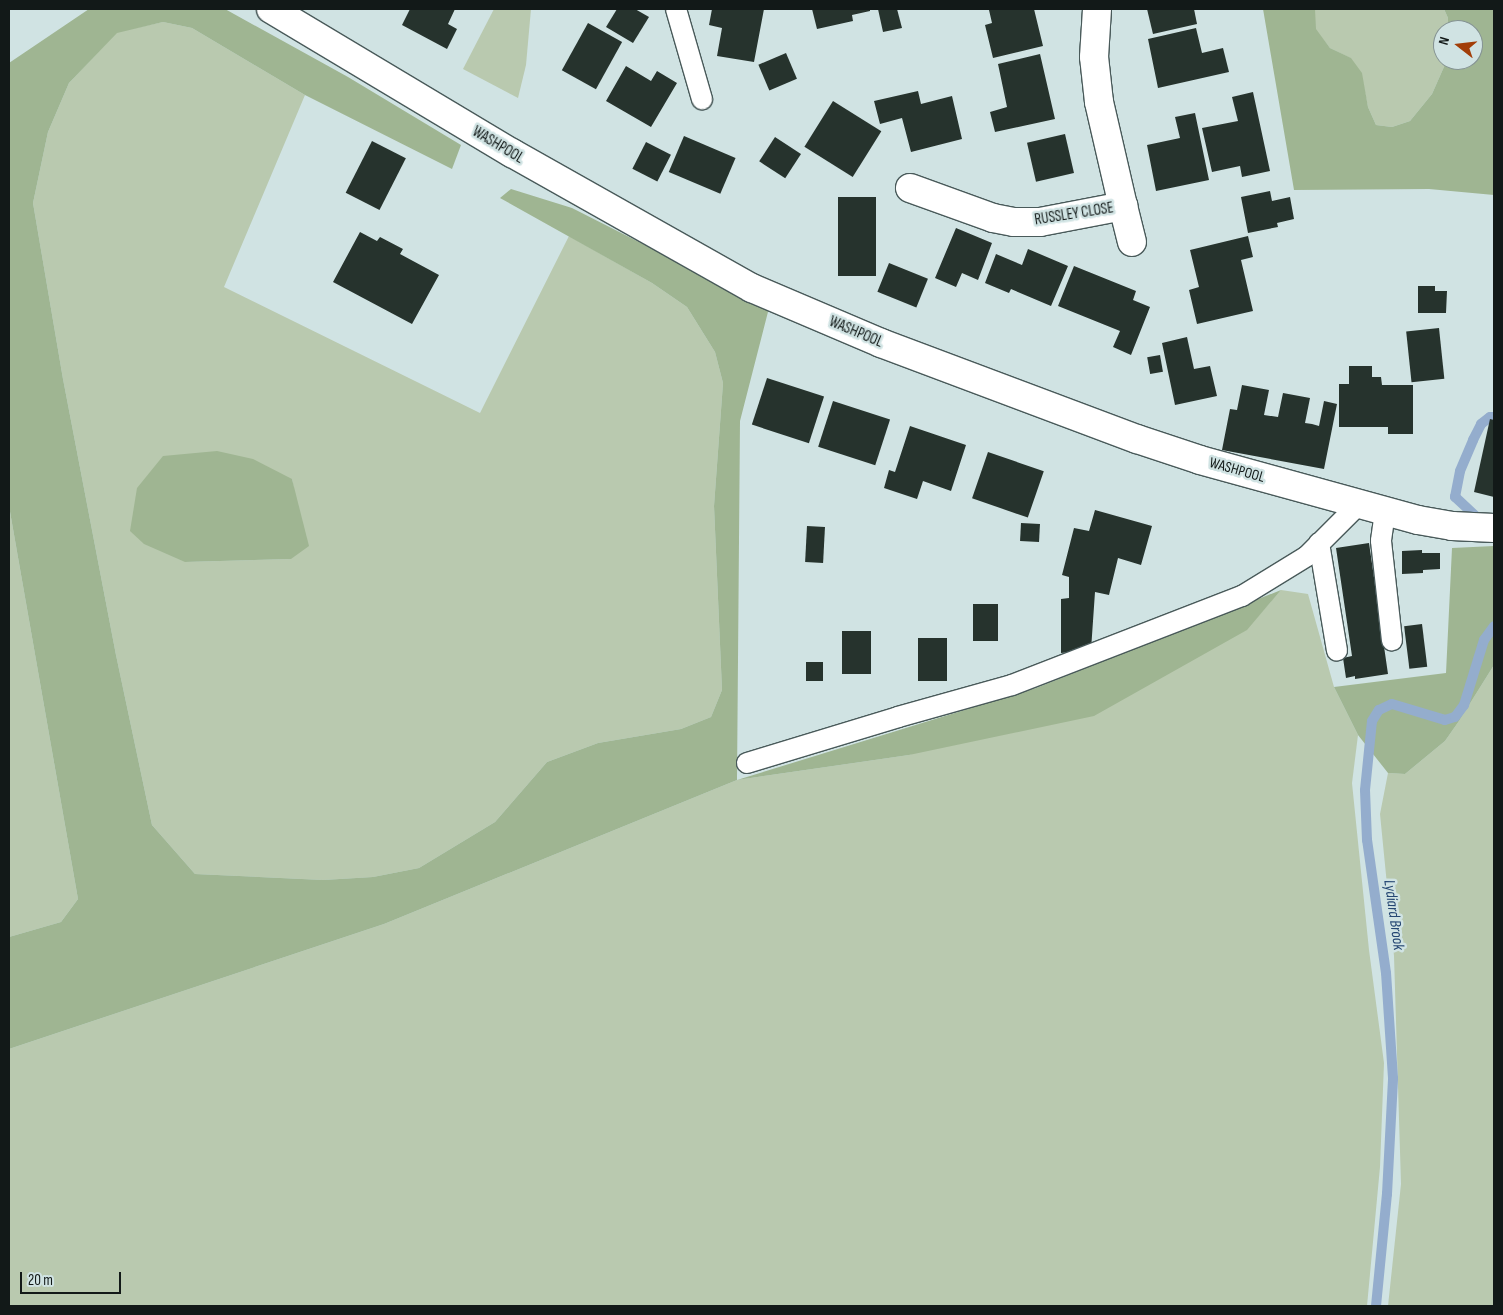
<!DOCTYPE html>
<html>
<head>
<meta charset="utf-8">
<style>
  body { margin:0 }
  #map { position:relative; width:1503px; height:1315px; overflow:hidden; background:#d0e3e3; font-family:"Sofia Sans Condensed",sans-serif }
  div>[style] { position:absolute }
  .green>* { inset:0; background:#b9c9af }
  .forest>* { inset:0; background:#9fb592 }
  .stream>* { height:10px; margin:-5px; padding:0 5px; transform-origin:5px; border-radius:5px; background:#94adcd }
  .building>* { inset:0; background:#26332d; transform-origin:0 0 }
  .roads { filter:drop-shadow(1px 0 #495a5a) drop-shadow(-1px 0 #495a5a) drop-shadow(0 1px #495a5a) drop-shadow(0 -1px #495a5a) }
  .service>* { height:20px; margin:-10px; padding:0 10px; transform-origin:10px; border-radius:10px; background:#fff }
  .minor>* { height:28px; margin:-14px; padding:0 14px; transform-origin:14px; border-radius:14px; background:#fff }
  .tertiary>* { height:28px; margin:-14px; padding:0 14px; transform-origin:14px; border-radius:14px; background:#fff }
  span { translate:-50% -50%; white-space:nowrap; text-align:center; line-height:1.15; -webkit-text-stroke:5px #d0e3e3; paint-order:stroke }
  .street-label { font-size:15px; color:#121918 }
  .water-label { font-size:16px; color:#244672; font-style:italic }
  .frame { position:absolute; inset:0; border:10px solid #121918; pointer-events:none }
  .north { position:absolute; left:1433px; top:20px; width:50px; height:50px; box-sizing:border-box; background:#d0e3e3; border:1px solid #849292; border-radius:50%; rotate:286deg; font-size:14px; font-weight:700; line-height:20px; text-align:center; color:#121918 }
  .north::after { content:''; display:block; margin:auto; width:18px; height:22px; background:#a23e08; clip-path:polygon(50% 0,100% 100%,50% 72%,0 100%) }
  .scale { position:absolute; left:20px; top:1272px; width:101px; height:22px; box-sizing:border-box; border:2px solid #121918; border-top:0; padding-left:6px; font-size:15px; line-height:18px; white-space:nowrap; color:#121918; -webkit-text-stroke:4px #d0e3e3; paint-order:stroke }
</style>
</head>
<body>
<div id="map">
  <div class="green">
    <div style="clip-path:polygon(494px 9px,531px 9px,526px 65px,518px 98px,463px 69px)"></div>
    <div style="clip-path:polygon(1315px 9px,1444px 9px,1448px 18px,1448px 30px,1443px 30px,1443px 60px,1447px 60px,1432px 94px,1410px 121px,1392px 127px,1376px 125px,1368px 107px,1361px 73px,1350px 58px,1330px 48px,1315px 29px)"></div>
    <div style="clip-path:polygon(evenodd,163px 22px,192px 28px,305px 95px,224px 287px,480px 413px,569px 236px,652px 283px,687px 307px,715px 352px,723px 383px,714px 506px,722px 690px,711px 717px,681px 729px,598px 743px,547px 762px,495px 822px,419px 868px,373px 877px,323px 880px,195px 874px,152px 825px,116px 655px,63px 379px,33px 203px,48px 132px,69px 83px,117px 32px,163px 22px,292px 479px,298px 510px,291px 559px,185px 562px,292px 479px)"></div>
    <div style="clip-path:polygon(9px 506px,78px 899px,61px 922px,9px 937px)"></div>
    <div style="clip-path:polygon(1281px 590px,1308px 594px,1334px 687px,1358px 735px,1352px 783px,1369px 950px,1384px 1063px,1380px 1167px,1367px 1306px,9px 1306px,9px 1049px,384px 924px,737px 780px,909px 755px,1246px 630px)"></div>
    <div style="clip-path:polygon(1494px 665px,1494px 1306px,1388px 1306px,1401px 1184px,1394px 956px,1380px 814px,1388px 773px,1405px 774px,1445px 741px,1459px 721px)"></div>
  </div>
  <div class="forest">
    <div style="clip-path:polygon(89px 9px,225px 9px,348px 77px,461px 145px,452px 169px,305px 95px,192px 28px,163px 22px,117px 33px,69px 83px,48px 132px,33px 203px,63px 379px,116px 655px,152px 825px,195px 874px,323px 880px,373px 877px,419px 868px,495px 822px,547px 762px,598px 743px,681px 729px,711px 717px,722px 690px,714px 506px,723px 383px,715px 352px,687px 307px,652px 283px,500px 198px,511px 189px,572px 208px,769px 308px,740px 421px,737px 780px,1036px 688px,1281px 590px,1247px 630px,1094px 716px,909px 755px,737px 780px,384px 924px,9px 1049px,9px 937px,61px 922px,78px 899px,9px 506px,9px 63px)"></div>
    <div style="clip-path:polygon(1263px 9px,1315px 9px,1316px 29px,1330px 48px,1351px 58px,1362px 73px,1368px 107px,1376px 125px,1392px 127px,1410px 121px,1432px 94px,1447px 60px,1473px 60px,1473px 30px,1448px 30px,1448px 18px,1444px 9px,1494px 9px,1494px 195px,1429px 189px,1294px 190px)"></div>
    <div style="clip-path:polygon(217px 451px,253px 459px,292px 479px,309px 546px,291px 559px,185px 562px,144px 544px,130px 531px,137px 488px,163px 456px)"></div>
    <div style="clip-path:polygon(1494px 546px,1494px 665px,1459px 721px,1445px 741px,1405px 774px,1388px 773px,1358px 735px,1334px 687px,1446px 673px,1452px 548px)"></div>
  </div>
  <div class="stream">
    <div style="left:1482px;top:522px;width:37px;rotate:-137deg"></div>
    <div style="left:1455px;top:497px;width:26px;rotate:-79deg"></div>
    <div style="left:1460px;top:471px;width:34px;rotate:-67deg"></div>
    <div style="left:1473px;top:440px;width:18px;rotate:-63deg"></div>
    <div style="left:1481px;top:424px;width:11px;rotate:-38deg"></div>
    <div style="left:1490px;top:417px;width:4px"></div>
    <div style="left:1376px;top:1306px;width:113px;rotate:-84.4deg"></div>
    <div style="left:1387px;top:1194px;width:116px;rotate:-87deg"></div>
    <div style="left:1393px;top:1078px;width:105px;rotate:-93.8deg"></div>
    <div style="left:1386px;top:973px;width:134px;rotate:-98.1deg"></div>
    <div style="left:1367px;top:840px;width:50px;rotate:-92.3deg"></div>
    <div style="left:1365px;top:790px;width:69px;rotate:-84.2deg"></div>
    <div style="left:1372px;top:721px;width:13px;rotate:-58deg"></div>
    <div style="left:1379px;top:710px;width:14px;rotate:-25deg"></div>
    <div style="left:1392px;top:704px;width:55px;rotate:16.8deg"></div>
    <div style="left:1445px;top:720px;width:10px;rotate:-17deg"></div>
    <div style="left:1455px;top:717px;width:15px;rotate:-53deg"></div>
    <div style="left:1464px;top:705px;width:68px;rotate:-72.9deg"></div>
    <div style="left:1484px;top:640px;width:17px;rotate:-54deg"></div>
  </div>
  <div class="building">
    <div style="clip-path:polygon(410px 9px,455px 9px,448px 24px,457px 29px,447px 49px,402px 25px)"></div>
    <div style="clip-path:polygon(617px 9px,635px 9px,649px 17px,633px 43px,606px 27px)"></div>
    <div style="clip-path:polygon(712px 9px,764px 9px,754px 62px,717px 56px,722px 28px,709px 25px)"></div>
    <div style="clip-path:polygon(812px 9px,870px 9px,870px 11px,852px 15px,853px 21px,817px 29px)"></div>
    <div style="clip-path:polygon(878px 9px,897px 9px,902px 28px,883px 32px)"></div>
    <div style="clip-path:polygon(996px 9px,1034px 9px,1043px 46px,993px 58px,985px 25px,992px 23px,989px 10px)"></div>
    <div style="clip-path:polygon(1147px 9px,1194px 9px,1197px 24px,1153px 34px)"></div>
    <div style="left:588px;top:23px;width:39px;height:54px;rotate:29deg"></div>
    <div style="clip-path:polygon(1196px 28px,1202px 53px,1223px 48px,1229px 72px,1158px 88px,1148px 39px)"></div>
    <div style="left:786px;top:53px;width:28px;height:30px;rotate:67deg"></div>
    <div style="clip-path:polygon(1040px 54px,1055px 119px,995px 132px,990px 112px,1007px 107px,998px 64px)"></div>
    <div style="clip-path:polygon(626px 66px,651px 81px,657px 71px,677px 83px,651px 127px,606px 101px)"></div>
    <div style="clip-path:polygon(918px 91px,921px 104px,952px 96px,962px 139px,911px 152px,902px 118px,880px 124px,874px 101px)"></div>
    <div style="clip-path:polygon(1253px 92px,1270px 171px,1242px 177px,1240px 166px,1212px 172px,1202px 128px,1238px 121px,1232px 97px)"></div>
    <div style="left:833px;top:101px;width:57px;height:54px;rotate:32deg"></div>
    <div style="clip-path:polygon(1195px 113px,1209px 180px,1156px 191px,1147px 145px,1180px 138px,1175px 117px)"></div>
    <div style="left:1065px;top:134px;width:40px;height:39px;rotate:77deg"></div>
    <div style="left:684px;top:136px;width:56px;height:39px;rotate:23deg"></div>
    <div style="left:775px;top:137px;width:31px;height:29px;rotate:33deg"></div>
    <div style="left:372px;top:141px;width:38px;height:58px;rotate:27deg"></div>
    <div style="left:646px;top:142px;width:28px;height:30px;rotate:27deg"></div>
    <div style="clip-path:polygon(1270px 191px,1272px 201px,1290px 197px,1294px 219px,1277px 223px,1278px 227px,1248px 233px,1241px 197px)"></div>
    <div style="left:838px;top:197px;width:38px;height:79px"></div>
    <div style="clip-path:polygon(956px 228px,992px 243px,978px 280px,962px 273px,956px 287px,935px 278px)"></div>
    <div style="clip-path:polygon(360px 232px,377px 241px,380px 237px,403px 249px,400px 254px,439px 275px,412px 324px,333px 282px)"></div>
    <div style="clip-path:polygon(1248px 236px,1253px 257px,1241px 260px,1253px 311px,1197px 324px,1189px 290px,1199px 287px,1190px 250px)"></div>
    <div style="clip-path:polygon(1028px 249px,1068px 266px,1051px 306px,1011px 289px,1009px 293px,985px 283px,996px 254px,1022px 265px)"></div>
    <div style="left:889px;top:263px;width:42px;height:31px;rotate:22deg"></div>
    <div style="clip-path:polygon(1074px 266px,1136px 291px,1133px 300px,1150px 307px,1131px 355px,1113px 347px,1120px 331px,1058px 306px)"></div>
    <div style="clip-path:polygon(1418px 286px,1435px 286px,1435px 291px,1447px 291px,1446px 313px,1418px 313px)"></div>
    <div style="left:1439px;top:328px;width:51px;height:33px;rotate:84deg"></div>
    <div style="clip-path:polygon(1187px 337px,1194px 369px,1210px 366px,1217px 396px,1175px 405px,1162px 343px)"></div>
    <div style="left:1160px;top:355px;width:17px;height:13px;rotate:80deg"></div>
    <div style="clip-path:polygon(1349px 366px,1372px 366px,1372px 377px,1381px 377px,1382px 385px,1413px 385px,1413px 434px,1388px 434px,1388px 427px,1339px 427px,1339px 384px,1349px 384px)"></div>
    <div style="left:767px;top:378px;width:60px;height:49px;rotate:18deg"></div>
    <div style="clip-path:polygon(1242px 385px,1269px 390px,1264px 415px,1278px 417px,1283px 393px,1310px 398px,1305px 423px,1312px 424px,1319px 426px,1324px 401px,1337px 404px,1324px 469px,1222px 450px,1230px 409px,1237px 410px)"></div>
    <div style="left:833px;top:401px;width:60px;height:48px;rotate:18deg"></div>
    <div style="clip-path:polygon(1490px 419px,1494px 420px,1494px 497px,1474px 492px)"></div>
    <div style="clip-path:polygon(910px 426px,966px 445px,951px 491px,923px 481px,917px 499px,884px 488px,889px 470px,895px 472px)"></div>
    <div style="left:988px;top:452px;width:59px;height:49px;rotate:19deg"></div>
    <div style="clip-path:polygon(1095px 510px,1152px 526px,1141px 565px,1118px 558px,1109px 595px,1095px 592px,1091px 650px,1061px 653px,1061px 599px,1069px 598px,1069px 577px,1062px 575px,1074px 528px,1089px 531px)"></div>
    <div style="left:1021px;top:523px;width:19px;height:18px;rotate:3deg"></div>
    <div style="left:807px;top:526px;width:18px;height:36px;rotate:3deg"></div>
    <div style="clip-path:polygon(1369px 543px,1388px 674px,1355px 679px,1355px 676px,1346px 678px,1343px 658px,1352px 656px,1336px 548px)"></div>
    <div style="clip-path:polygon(1422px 550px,1422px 553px,1440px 553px,1440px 569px,1423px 570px,1423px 573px,1402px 574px,1402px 551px)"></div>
    <div style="left:973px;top:604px;width:25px;height:37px"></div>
    <div style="left:1422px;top:624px;width:43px;height:18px;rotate:83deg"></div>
    <div style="left:842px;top:631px;width:29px;height:43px"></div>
    <div style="left:918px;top:638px;width:29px;height:43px"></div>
    <div style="left:806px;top:662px;width:17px;height:19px"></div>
  </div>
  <div class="roads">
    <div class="service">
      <div style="left:676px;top:9px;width:94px;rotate:73.9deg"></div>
      <div style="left:1385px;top:512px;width:29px;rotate:98deg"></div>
      <div style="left:1381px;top:541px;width:100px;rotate:83.7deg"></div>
      <div style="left:1319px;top:543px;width:109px;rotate:80.5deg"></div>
      <div style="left:747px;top:763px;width:158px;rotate:-16.9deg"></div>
      <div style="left:898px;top:717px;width:118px;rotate:-15.7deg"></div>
      <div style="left:1012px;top:685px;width:247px;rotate:-21.2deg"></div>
      <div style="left:1242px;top:596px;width:76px;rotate:-31.6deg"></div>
      <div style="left:1307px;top:556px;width:72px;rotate:-45deg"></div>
    </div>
    <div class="minor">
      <div style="left:910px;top:188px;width:88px;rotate:19.9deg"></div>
      <div style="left:993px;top:218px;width:21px;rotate:11deg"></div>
      <div style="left:1014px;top:222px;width:26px"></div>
      <div style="left:1040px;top:222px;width:85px;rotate:-10.9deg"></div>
      <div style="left:1123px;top:206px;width:107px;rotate:-103deg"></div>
      <div style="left:1099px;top:102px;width:45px;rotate:-96.3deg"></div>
      <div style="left:1094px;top:57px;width:48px;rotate:-86.4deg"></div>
      <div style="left:1123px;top:206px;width:37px;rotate:76deg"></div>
    </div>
    <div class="tertiary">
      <div style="left:271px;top:9px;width:281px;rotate:30.9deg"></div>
      <div style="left:512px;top:153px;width:275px;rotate:29.4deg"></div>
      <div style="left:752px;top:288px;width:140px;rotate:23.1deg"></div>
      <div style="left:881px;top:343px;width:273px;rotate:20.6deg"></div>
      <div style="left:1137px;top:439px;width:66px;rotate:18.4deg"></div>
      <div style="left:1200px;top:460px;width:226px;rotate:15.4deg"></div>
      <div style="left:1418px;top:520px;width:35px;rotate:10deg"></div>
      <div style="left:1452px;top:526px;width:42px;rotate:2.7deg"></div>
    </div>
  </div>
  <div class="street-label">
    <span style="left:498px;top:145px;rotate:31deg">WASHPOOL</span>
    <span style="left:1074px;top:214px;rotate:-9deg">RUSSLEY CLOSE</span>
    <span style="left:856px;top:332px;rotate:23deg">WASHPOOL</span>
    <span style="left:1237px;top:470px;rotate:16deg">WASHPOOL</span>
  </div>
  <div class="water-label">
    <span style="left:1393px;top:915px;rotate:82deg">Lydiard Brook</span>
  </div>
  <div class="frame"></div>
  <div class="north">N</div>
  <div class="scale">20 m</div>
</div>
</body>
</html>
